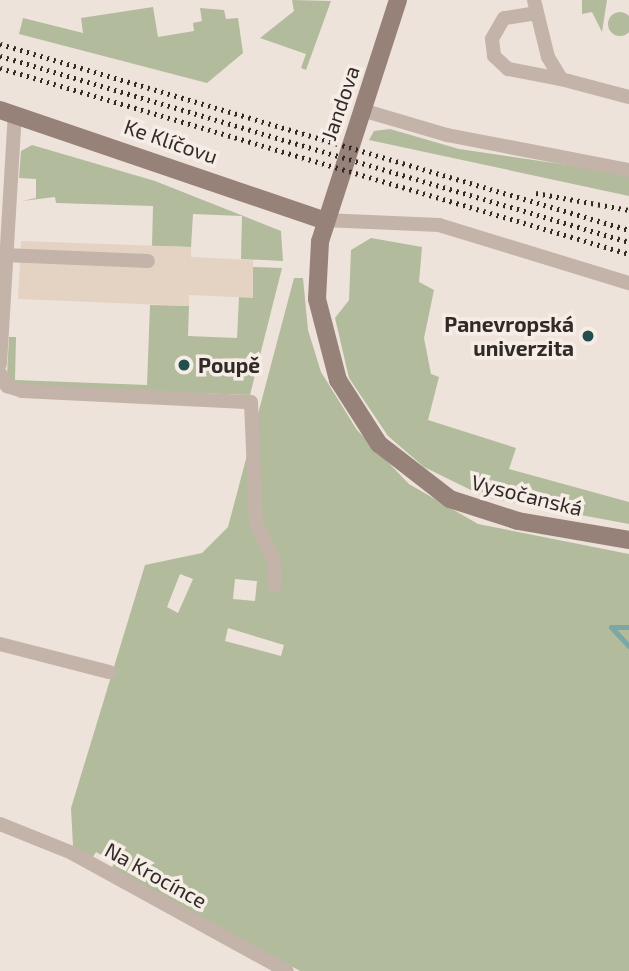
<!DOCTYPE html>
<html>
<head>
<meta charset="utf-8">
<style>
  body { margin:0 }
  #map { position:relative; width:629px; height:971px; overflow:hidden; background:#eee3da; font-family:"Exo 2",sans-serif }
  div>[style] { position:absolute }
  .green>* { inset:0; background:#b2bb9c }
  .round { border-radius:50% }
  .plaza>* { inset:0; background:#e4d3c3 }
  .stream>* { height:5px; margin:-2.5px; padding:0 2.5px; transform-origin:2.5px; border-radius:2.5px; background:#7da7a6 }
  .street>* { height:14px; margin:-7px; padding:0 7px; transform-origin:7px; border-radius:7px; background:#c4b3a8 }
  .secondary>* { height:18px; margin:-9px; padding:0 9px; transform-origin:9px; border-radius:9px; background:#978279 }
  .rail>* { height:5px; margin-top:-2.5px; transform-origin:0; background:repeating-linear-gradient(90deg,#322a27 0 2px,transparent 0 7px) }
  .dots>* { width:19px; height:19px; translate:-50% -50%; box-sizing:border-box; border:4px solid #f6eee6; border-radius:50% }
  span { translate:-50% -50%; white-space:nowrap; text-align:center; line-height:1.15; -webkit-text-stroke:7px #f6eee6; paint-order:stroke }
  .street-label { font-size:21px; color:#322a27 }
  .poi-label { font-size:21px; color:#322a27; font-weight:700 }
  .right { translate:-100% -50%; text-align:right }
  .left { translate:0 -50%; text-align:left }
</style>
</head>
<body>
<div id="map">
  <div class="green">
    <div style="clip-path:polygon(292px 0,331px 1px,306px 70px,301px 68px,306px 54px,260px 38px,294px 11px)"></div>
    <div style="clip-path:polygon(582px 0,607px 0,602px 32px,592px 12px,582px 14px)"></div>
    <div style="clip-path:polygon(153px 7px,158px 37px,194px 31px,193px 23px,202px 21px,200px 8px,224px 10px,226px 19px,238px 18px,243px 53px,207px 83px,19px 34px,23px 18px,83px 33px,81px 18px)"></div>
    <div class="round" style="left:608px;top:12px;width:24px;height:24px"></div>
    <div style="clip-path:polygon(390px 129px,459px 149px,629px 174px,629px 196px,369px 140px,374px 131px)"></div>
    <div style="clip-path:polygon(32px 145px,155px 181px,281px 231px,283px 261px,241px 259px,242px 216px,193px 214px,191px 247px,152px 246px,153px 206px,56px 203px,55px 197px,22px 201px,36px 198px,36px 179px,19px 178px,21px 151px)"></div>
    <div style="clip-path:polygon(371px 238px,422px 247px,419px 282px,434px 290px,424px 338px,431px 374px,439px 377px,428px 420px,516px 448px,509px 469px,629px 502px,629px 524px,485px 497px,424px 467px,388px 436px,349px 378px,335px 318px,349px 300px,351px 250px)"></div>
    <div style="clip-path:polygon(253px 267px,282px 268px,250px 395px,17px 386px,7px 376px,9px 337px,16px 337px,15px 380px,147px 385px,150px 305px,189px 306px,188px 336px,237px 338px,239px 297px,252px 297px)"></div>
    <div style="clip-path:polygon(evenodd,294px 278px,303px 278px,308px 330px,321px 372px,357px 430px,409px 484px,478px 524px,629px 554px,629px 971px,300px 971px,112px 868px,114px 862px,96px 852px,93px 857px,73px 846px,71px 808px,145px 565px,202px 553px,228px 527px,294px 278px,180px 574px,193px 579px,178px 613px,167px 607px,180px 574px,294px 278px,235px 579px,257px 581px,255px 601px,233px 599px,235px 579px,294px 278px,228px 628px,284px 645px,281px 656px,225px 641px,228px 628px)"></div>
  </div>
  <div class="plaza">
    <div style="clip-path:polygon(21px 241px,191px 247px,191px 257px,253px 260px,253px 298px,189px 295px,189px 306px,18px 299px)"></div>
  </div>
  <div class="stream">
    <div style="left:611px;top:627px;width:26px;rotate:47deg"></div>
    <div style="left:611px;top:627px;width:18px"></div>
  </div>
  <div class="street">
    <div style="left:534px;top:0;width:59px;rotate:76.2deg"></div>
    <div style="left:548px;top:57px;width:26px;rotate:59deg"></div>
    <div style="left:561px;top:79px;width:70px;rotate:14.8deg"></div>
    <div style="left:537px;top:13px;width:33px;rotate:171deg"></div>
    <div style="left:504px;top:18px;width:24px;rotate:120deg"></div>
    <div style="left:492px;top:39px;width:17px;rotate:83deg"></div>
    <div style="left:494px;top:56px;width:19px;rotate:43deg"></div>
    <div style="left:508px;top:69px;width:54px;rotate:10.7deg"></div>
    <div style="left:362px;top:110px;width:89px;rotate:16.4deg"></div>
    <div style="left:447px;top:135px;width:185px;rotate:10.9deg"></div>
    <div style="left:324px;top:220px;width:115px;rotate:2.5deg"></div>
    <div style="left:439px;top:225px;width:199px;rotate:17deg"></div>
    <div style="left:4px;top:255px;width:144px;rotate:2.4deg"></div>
    <div style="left:0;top:364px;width:249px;rotate:-86.6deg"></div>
    <div style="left:0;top:373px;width:15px;rotate:62deg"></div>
    <div style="left:7px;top:386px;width:16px;rotate:18deg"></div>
    <div style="left:22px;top:391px;width:229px;rotate:2.8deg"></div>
    <div style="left:251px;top:402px;width:121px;rotate:87.6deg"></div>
    <div style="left:256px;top:523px;width:42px;rotate:64.7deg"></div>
    <div style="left:274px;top:561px;width:24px;rotate:88deg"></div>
    <div style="left:0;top:644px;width:113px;rotate:14.4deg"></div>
    <div style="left:0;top:824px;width:78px;rotate:21.9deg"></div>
    <div style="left:72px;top:853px;width:245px;rotate:28.8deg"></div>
  </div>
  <div class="secondary">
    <div style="left:398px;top:0;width:254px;rotate:107.9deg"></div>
    <div style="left:320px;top:242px;width:57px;rotate:93deg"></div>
    <div style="left:317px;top:299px;width:84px;rotate:75.5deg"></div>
    <div style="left:338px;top:380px;width:76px;rotate:57.4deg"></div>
    <div style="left:379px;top:444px;width:90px;rotate:37.8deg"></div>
    <div style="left:450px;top:499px;width:71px;rotate:17.9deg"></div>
    <div style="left:518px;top:521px;width:113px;rotate:9.7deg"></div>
    <div style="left:0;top:110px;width:342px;rotate:18.8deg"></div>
  </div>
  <div class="rail">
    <div style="left:0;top:44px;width:656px;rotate:16.47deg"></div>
    <div style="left:0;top:56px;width:656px;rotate:16.47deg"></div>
    <div style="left:0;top:68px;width:656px;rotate:16.47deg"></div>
    <div style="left:536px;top:193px;width:95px;rotate:10.4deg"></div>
  </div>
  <div class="dots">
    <div style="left:588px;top:336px;background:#224e4e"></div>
    <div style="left:184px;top:365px;background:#224e4e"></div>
  </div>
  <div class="street-label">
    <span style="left:340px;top:103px;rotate:-71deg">Jandova</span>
    <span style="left:171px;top:141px;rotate:19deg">Ke Klíčovu</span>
    <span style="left:527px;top:495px;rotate:14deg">Vysočanská</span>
    <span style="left:156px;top:875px;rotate:29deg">Na Krocínce</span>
  </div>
  <div class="poi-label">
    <span class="right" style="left:574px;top:336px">Panevropská<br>univerzita</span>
    <span class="left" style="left:198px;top:365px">Poupě</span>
  </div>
</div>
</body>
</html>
